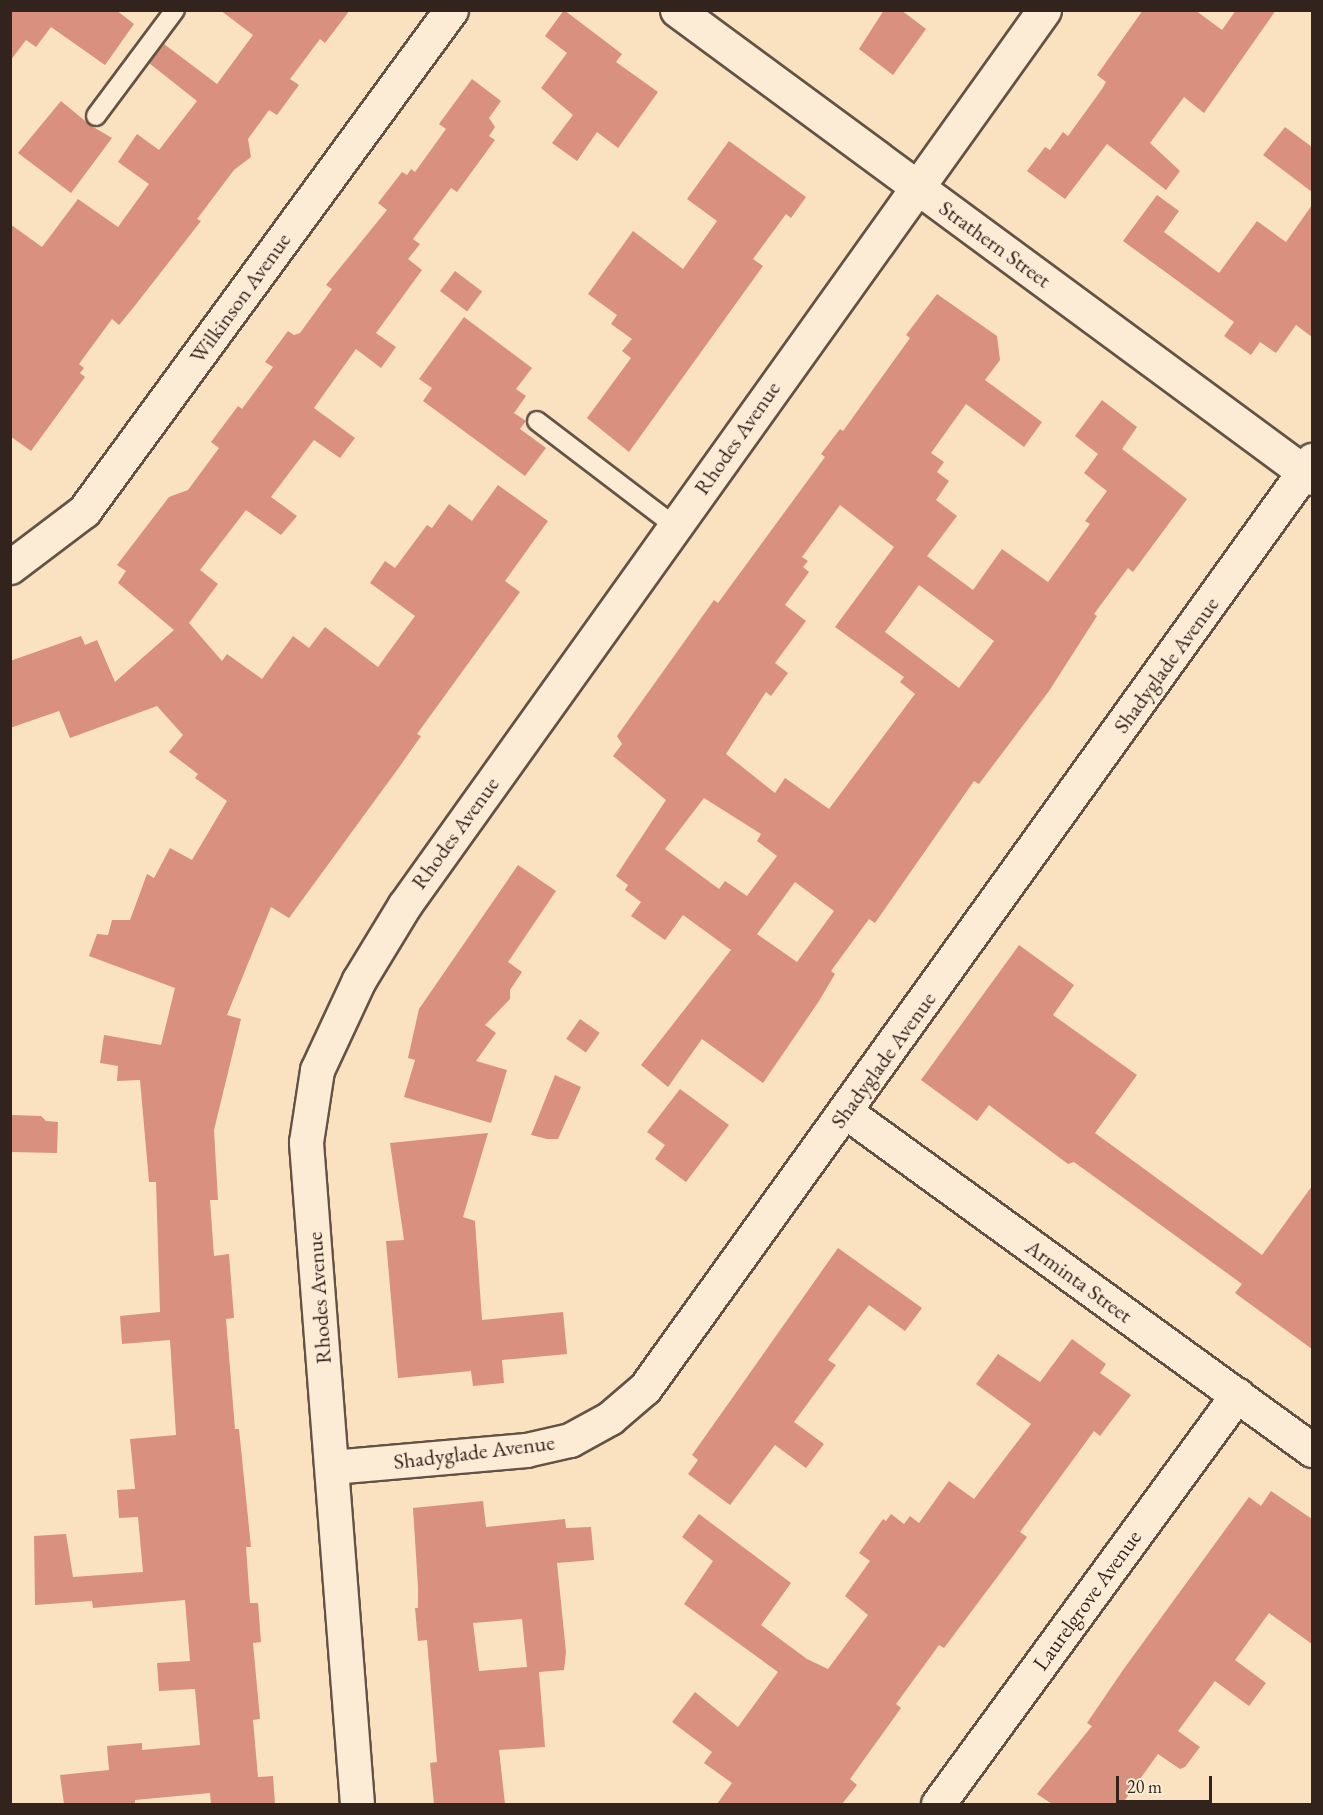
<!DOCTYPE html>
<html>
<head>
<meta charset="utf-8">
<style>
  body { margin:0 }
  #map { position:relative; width:1323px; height:1815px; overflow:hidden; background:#fae2c0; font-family:"EB Garamond",serif }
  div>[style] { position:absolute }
  .building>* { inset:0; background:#d9907e; transform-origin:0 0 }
  .roads { filter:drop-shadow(2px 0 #645345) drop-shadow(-2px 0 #645345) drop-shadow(0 2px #645345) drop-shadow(0 -2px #645345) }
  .lane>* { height:18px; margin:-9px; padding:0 9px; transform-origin:9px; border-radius:9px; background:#fcecd6 }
  .street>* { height:33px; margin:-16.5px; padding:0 16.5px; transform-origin:16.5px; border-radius:16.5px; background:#fcecd6 }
  .secondary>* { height:33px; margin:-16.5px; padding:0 16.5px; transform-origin:16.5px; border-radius:16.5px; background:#fcecd6 }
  span { translate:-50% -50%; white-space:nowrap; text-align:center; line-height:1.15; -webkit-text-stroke:4.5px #fcecd6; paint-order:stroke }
  .street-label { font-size:22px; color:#32231c }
  .frame { position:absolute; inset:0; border:12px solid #32231c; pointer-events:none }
  .scale { position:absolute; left:1116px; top:1776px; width:96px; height:27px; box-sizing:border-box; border:3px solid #32231c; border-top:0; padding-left:8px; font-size:18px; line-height:21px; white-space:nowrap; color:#32231c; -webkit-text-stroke:4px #fcecd6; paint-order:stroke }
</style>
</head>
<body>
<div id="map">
  <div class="building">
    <div style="clip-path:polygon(10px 10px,116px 10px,134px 24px,105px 65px,51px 27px,36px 47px,26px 40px,10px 61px)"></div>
    <div style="clip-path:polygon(220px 10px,350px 10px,325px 43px,320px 39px,290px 79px,299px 85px,277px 115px,269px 110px,248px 139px,251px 157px,234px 170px,197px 219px,201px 221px,133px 308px,119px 325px,112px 319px,79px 364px,84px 368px,80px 373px,85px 377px,31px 451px,10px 436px,10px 224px,42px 247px,78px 199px,118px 227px,149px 184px,118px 162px,137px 134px,159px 150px,197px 101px,149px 63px,164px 44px,217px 84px,253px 35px)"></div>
    <div style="clip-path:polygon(564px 10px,622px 54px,616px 62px,658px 92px,618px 148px,597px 132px,577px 161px,552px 143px,573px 115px,541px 88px,567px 53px,545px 36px)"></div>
    <div style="clip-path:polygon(884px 10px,901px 10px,926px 29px,893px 75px,859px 49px)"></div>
    <div style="clip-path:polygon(1143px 10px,1195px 10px,1222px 30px,1236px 10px,1276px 10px,1204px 113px,1184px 97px,1150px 143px,1180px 171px,1166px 190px,1107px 144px,1065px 199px,1027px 171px,1045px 147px,1050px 150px,1063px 132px,1068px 136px,1102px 89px,1106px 82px,1097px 75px)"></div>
    <div style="clip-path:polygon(472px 79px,501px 101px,489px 118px,495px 127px,489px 136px,495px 140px,457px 192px,451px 188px,413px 239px,420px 244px,408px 259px,422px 270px,376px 333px,396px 347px,381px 368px,356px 349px,314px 408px,355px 438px,340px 458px,314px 440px,271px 497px,297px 516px,281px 535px,246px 510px,200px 570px,218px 584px,189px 623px,222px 661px,227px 654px,262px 679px,293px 636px,309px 648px,325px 627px,378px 667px,415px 616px,370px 583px,385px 561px,395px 568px,427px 525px,432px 528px,449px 504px,472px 521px,498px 485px,548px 521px,505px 581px,520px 592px,417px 734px,421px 736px,400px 766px,289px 918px,271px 907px,227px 1015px,241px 1019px,214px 1130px,218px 1200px,210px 1200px,214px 1256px,229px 1254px,234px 1318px,226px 1319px,235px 1429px,239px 1429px,251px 1547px,246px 1547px,250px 1603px,258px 1603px,261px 1642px,253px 1643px,260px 1719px,253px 1720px,258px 1777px,273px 1776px,275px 1804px,211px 1804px,210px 1793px,135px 1800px,135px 1804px,64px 1804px,60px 1775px,109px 1770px,107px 1746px,142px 1743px,142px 1750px,200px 1745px,195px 1689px,159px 1691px,157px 1663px,190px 1661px,185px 1600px,93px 1608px,92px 1601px,35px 1605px,34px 1536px,66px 1534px,73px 1577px,143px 1572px,138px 1517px,119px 1518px,117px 1490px,135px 1489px,130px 1439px,176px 1435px,170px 1340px,122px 1344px,120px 1316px,160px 1312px,156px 1182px,149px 1182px,140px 1080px,117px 1081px,118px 1066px,100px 1063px,104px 1035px,161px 1045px,175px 988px,89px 956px,97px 934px,108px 935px,112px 920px,130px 920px,147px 874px,154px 878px,170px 848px,192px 860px,227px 801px,195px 778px,198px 774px,169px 752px,183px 735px,157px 706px,70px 738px,59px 711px,10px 728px,10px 661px,81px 636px,85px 645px,97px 640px,115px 682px,174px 630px,118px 583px,126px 571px,117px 565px,169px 497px,188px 490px,219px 448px,211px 442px,238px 406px,242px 409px,273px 367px,265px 362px,288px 331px,294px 335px,300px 333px,332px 289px,326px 285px,387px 210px,378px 203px,402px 172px,407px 175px,411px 169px,415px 172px,446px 129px,439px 124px)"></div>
    <div style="clip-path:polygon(61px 101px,90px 125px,112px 138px,71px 193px,18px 153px)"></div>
    <div style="clip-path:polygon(1285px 127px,1312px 147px,1312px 192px,1263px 155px)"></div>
    <div style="clip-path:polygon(729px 141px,806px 197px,791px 218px,786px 214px,753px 259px,763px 266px,629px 452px,587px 418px,631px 358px,622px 351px,632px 339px,611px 324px,617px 315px,588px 294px,633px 231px,683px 269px,717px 221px,687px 199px)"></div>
    <div style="clip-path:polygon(1157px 195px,1179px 211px,1164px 232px,1219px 273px,1257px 221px,1286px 242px,1312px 205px,1312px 337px,1296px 325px,1276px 353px,1260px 342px,1251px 355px,1224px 336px,1234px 322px,1123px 241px)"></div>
    <div style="left:455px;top:271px;width:34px;height:25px;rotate:37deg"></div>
    <div style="clip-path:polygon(evenodd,937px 294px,997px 336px,1000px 360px,985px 380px,1042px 422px,1024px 447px,966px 404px,931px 453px,944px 462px,937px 472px,949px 481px,936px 500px,957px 516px,927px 556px,973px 590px,1002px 549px,1048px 582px,1090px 524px,1085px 521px,1107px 491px,1084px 473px,1098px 454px,1075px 436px,1102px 400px,1137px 427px,1122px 449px,1187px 499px,1133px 572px,1128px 568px,1094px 614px,1097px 616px,1049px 691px,979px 784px,974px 781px,875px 923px,869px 919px,831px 971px,835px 974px,819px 1001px,763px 1083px,702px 1039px,668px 1087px,641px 1065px,731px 950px,683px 915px,665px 940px,631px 916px,641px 902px,625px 890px,628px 885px,616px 876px,666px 800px,613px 756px,622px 744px,617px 736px,714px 600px,718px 603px,825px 457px,821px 454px,840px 429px,843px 431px,910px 338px,906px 335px,937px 294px,840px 505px,894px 547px,835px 627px,904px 677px,900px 682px,915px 694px,829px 809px,785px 778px,775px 793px,726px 754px,766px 692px,771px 696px,788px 673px,775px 663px,806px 621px,785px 605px,809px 572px,803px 567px,808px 561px,802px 557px,840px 505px,937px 294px,919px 585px,994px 641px,959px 688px,885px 632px,919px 585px,937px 294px,704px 798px,761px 834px,757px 841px,777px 856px,747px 896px,725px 881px,719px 889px,665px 849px,704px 798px,937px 294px,795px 882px,834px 911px,797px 962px,757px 934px,795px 882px)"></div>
    <div style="clip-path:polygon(464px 317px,532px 368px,516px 389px,526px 396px,514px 413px,526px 421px,520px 429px,546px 448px,525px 476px,423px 401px,432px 388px,419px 379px)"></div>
    <div style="clip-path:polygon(518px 865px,556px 891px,508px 962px,522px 972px,510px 990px,510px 999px,485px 1025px,496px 1033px,476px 1061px,507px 1070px,491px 1123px,404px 1097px,415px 1060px,408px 1058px,419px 1009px)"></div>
    <div style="clip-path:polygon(1019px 945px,1074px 985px,1053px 1015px,1137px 1075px,1095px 1133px,1262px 1255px,1312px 1186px,1312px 1349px,1235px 1293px,1242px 1284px,1074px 1162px,1068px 1164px,989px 1105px,977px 1121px,921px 1080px)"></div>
    <div style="left:580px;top:1019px;width:24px;height:24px;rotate:35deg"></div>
    <div style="clip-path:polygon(555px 1075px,581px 1087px,558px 1139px,547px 1139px,531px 1135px)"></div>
    <div style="clip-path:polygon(680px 1089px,729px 1125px,686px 1182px,655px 1159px,665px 1145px,647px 1132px)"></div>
    <div style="clip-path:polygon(10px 1115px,41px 1116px,46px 1121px,58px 1122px,57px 1153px,10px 1152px)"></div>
    <div style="clip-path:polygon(488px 1133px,463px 1217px,475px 1221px,482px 1320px,563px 1312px,567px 1354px,502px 1360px,504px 1383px,473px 1386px,471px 1371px,398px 1378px,386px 1241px,404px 1240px,390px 1143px)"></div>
    <div style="clip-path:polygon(838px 1248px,922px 1308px,905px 1331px,869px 1305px,828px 1360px,836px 1365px,794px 1422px,824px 1444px,806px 1468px,775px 1445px,730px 1505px,688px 1474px,698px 1460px,692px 1455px)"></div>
    <div style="clip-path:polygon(1072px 1339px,1106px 1364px,1100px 1373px,1131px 1395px,1100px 1436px,1094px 1431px,1020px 1532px,1027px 1537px,1004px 1568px,944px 1648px,939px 1645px,896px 1704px,901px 1708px,850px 1779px,857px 1785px,842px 1804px,717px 1804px,732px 1783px,704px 1763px,712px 1752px,672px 1722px,695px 1692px,738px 1727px,778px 1672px,684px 1604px,713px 1561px,682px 1537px,699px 1514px,791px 1583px,761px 1625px,807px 1659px,828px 1669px,868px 1615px,845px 1596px,870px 1561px,859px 1553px,883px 1519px,886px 1521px,891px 1514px,904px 1524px,910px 1516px,919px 1523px,949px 1481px,974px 1499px,1031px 1424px,976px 1384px,998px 1354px,1040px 1382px)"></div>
    <div style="clip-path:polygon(1271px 1491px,1312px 1519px,1312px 1644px,1269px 1613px,1235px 1660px,1266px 1683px,1249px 1706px,1215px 1681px,1178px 1731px,1200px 1747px,1185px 1767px,1180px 1769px,1158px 1754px,1122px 1804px,1052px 1804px,1037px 1794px,1092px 1726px,1087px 1723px,1123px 1670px,1249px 1497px,1261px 1506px)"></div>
    <div style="clip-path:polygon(evenodd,483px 1501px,486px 1527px,565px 1519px,566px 1528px,591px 1527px,594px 1560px,557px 1563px,566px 1652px,564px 1670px,539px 1672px,545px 1747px,499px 1750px,505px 1804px,434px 1804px,430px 1763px,437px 1762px,427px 1640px,418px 1641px,415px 1608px,418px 1608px,418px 1587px,413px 1508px,483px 1501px,522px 1619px,527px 1667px,479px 1671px,473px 1623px,522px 1619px)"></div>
  </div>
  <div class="roads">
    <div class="lane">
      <div style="left:96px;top:116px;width:132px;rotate:-53.3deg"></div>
      <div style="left:537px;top:421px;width:173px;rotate:37.3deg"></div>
    </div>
    <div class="street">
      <div style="left:10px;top:567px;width:93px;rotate:-37.1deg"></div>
      <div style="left:84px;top:511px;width:621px;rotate:-53.78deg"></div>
      <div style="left:846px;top:1112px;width:576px;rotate:35.95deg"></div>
      <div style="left:332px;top:1467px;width:195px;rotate:-5deg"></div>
      <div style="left:526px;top:1450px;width:45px;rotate:-12.8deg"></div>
      <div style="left:570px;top:1440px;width:46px;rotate:-28.8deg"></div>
      <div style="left:610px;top:1418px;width:46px;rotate:-40.6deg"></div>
      <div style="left:645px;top:1388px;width:1143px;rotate:-54.29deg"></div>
      <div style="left:357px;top:1804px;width:664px;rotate:-94.41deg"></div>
      <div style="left:306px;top:1142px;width:73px;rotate:-81.3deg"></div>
      <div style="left:317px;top:1070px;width:99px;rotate:-65deg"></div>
      <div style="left:359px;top:980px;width:87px;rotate:-58.7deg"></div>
      <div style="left:404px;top:906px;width:1101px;rotate:-54.46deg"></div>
      <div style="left:938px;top:1804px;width:507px;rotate:-53.83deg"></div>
    </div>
    <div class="secondary">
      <div style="left:677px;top:10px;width:789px;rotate:36.39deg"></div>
    </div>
  </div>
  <div class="street-label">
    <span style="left:995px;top:244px;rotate:36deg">Strathern Street</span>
    <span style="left:240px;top:298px;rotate:-54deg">Wilkinson Avenue</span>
    <span style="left:737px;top:438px;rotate:-55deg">Rhodes Avenue</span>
    <span style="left:1166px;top:665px;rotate:-54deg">Shadyglade Avenue</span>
    <span style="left:455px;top:833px;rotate:-54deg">Rhodes Avenue</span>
    <span style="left:883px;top:1060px;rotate:-54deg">Shadyglade Avenue</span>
    <span style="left:1079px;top:1281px;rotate:36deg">Arminta Street</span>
    <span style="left:319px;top:1298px;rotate:-94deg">Rhodes Avenue</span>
    <span style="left:474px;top:1452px;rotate:-7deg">Shadyglade Avenue</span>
    <span style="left:1087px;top:1600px;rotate:-54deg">Laurelgrove Avenue</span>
  </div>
  <div class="frame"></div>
  <div class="scale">20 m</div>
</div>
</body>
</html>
